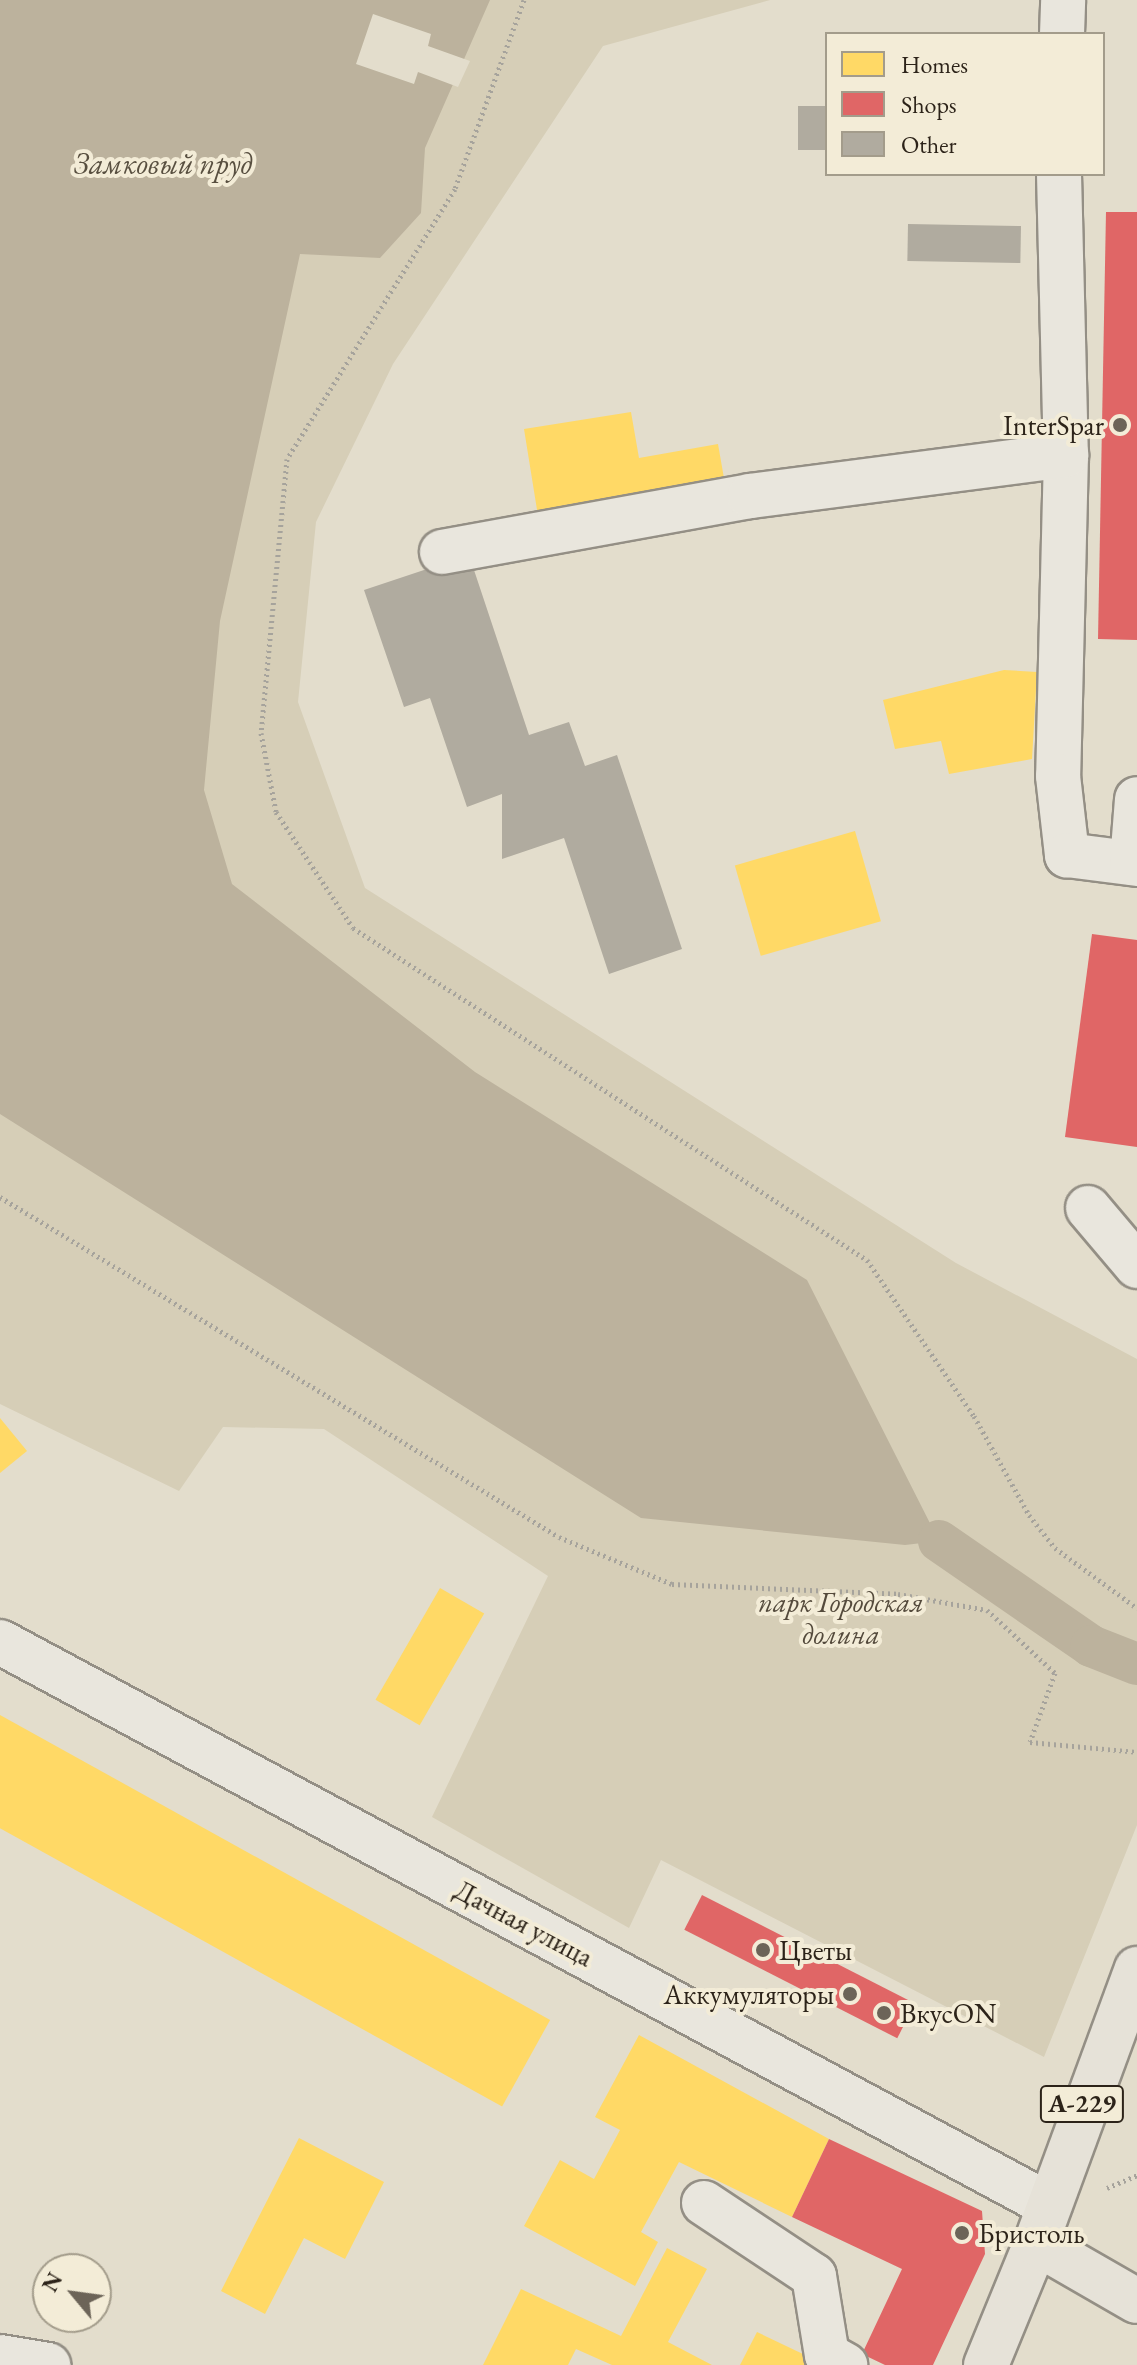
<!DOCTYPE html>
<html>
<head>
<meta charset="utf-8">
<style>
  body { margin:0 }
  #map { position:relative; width:1137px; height:2365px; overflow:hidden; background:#e3ddcc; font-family:"EB Garamond",serif }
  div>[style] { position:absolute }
  .green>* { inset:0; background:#d6ceb7 }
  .water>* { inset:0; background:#bcb29d }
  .pier>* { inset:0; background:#e3ddcc }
  .homes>* { inset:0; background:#ffd966; transform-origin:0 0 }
  .shops>* { inset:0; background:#e06666; transform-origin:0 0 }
  .canal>* { height:42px; margin:-21px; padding:0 21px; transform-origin:21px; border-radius:21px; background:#bcb29d }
  .building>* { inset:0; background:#b0ab9f; transform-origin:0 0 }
  .path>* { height:5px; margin-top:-2.5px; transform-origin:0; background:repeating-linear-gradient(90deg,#a6a39c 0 2px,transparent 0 6px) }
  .roads { filter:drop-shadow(2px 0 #948f85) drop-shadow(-2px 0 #948f85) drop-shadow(0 2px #948f85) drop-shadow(0 -2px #948f85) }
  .minor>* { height:44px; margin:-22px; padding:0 22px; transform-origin:22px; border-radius:22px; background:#e9e6dd }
  .major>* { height:44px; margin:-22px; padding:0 22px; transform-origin:22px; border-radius:22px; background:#e6e2d8 }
  .highway>* { height:44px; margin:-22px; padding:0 22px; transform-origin:22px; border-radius:22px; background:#e6e2d8 }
  .dots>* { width:22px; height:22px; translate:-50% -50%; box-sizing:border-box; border:4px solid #f3ecd7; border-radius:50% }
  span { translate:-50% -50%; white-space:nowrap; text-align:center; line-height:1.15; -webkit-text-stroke:8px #f3ecd7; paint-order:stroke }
  .shield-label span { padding:2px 6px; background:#f3ecd7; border:2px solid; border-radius:6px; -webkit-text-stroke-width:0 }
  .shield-label { font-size:26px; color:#2c2319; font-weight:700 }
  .poi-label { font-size:28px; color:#2c2319 }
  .right { translate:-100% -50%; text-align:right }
  .left { translate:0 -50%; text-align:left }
  .park-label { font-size:28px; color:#544a3c; font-style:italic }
  .street-label { font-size:28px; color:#2c2319 }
  .water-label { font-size:30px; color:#584f40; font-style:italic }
  .legend { position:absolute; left:825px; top:32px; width:280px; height:144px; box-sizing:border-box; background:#f3ecd7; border:2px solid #a39c8b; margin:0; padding:10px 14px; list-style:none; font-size:24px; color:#2c2319 }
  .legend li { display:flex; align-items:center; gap:16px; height:40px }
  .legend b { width:40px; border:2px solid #a39c8b }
  .north { position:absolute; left:32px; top:2253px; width:80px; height:80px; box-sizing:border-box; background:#f3ecd7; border:2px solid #a39c8b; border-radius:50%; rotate:299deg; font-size:22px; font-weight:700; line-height:32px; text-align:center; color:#2c2319 }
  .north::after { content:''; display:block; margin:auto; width:28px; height:36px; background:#6c6458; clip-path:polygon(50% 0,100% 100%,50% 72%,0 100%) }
</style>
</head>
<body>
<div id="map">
  <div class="green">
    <div style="clip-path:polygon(0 0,770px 0,603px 46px,393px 364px,316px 522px,298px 702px,365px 888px,956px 1263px,1137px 1359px,1137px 1825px,1044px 2057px,661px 1860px,629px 1928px,432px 1817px,548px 1576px,324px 1429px,223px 1427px,179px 1491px,0 1404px)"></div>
  </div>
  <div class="water">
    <div style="clip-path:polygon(0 0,490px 0,425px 148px,421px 213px,380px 258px,300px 254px,220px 621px,204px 790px,232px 884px,475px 1072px,807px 1280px,939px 1541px,905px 1545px,641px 1518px,0 1114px)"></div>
  </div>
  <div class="pier">
    <div style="clip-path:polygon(373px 14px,431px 34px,428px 46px,470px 61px,458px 87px,418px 72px,414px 84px,356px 64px)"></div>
  </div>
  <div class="homes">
    <div style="clip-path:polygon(631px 412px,639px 458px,718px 444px,725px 484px,538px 516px,524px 429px)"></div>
    <div style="clip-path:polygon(1004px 670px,1037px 672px,1032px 759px,949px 774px,941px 741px,895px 749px,883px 700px)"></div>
    <div style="left:855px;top:831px;width:94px;height:125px;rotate:74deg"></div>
    <div style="clip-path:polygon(0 1418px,27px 1451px,0 1473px)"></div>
    <div style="left:440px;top:1588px;width:51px;height:129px;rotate:30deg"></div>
    <div style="left:0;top:1715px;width:629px;height:99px;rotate:29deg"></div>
    <div style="clip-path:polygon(639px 2035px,829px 2139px,792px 2217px,679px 2162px,641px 2232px,658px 2242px,635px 2286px,524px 2226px,560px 2160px,594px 2179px,620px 2130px,595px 2117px)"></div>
    <div style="clip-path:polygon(299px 2138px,384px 2182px,345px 2259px,304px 2238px,265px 2314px,221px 2291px)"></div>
    <div style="clip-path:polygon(667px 2248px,707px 2269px,668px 2342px,712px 2365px,612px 2365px,576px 2349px,568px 2365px,483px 2365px,521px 2289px,621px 2336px)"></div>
    <div style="clip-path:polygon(757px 2332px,826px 2365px,740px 2365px)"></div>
  </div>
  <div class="shops">
    <div style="clip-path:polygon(1106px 212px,1137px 212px,1137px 640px,1098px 639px)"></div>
    <div style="clip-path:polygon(1092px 934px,1137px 940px,1137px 1147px,1065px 1137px)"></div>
    <div style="left:702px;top:1895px;width:239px;height:39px;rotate:27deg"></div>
    <div style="clip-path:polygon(829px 2139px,982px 2211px,985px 2254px,933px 2365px,885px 2365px,862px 2354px,902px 2269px,792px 2217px)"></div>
  </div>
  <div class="canal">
    <div style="left:939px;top:1541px;width:185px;rotate:34.6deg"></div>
    <div style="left:1091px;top:1646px;width:49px;rotate:21.4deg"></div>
  </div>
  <div class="building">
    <div style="left:827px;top:106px;width:44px;height:29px;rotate:90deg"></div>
    <div style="left:908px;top:224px;width:113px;height:37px;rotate:1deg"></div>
    <div style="clip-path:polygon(469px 555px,529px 735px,569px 722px,585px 766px,617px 755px,682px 949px,609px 974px,564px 838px,502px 859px,502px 794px,467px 807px,430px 698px,404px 707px,364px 590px)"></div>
  </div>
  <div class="path">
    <div style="left:524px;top:0;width:201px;rotate:110.1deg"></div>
    <div style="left:455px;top:189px;width:318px;rotate:121.9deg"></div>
    <div style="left:287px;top:459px;width:275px;rotate:95.4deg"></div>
    <div style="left:261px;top:733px;width:80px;rotate:79.2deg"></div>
    <div style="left:276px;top:812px;width:139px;rotate:56.4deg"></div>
    <div style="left:353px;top:928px;width:612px;rotate:32.86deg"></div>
    <div style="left:867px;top:1260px;width:189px;rotate:55.6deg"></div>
    <div style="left:974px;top:1416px;width:113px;rotate:60.9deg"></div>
    <div style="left:1029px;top:1515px;width:42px;rotate:51.8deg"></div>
    <div style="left:1055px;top:1548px;width:102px;rotate:36.2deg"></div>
    <div style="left:0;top:1197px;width:654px;rotate:31.31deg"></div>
    <div style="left:559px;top:1537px;width:122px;rotate:22.6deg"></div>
    <div style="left:672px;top:1584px;width:226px;rotate:2.5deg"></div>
    <div style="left:898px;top:1594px;width:90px;rotate:10.2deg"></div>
    <div style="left:987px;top:1610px;width:93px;rotate:42.8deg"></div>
    <div style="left:1055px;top:1673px;width:73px;rotate:109.9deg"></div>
    <div style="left:1030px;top:1742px;width:107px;rotate:5.3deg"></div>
    <div style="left:1107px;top:2188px;width:33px;rotate:-23deg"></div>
  </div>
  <div class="roads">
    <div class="minor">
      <div style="left:1062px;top:34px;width:34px;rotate:-88deg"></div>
      <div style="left:1059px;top:174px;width:281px;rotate:88.6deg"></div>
      <div style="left:1066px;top:455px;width:321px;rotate:91.4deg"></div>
      <div style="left:1058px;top:776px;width:80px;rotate:83.5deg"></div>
      <div style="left:1067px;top:855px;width:71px;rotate:7.3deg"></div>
      <div style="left:442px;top:552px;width:313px;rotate:-10.3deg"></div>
      <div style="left:750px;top:496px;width:319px;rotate:-7.4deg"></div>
      <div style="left:1132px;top:863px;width:64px;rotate:-85.5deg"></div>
      <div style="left:1088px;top:1208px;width:76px;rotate:49.8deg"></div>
      <div style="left:0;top:1642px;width:1191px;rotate:28.22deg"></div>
      <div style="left:704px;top:2203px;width:132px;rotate:33.6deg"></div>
      <div style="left:814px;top:2276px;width:80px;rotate:80.7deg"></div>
      <div style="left:827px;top:2355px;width:21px;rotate:29deg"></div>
      <div style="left:0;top:2357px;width:49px;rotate:9.5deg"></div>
    </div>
    <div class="major">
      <div style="left:1036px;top:2243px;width:292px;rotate:-69.8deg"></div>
    </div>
    <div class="highway">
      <div style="left:986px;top:2365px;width:132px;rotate:-67.7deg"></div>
      <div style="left:1036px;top:2243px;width:116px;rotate:29.9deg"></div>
    </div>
  </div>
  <div class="dots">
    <div style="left:1120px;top:425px;background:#6c6458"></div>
    <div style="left:763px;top:1950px;background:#6c6458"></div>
    <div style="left:850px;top:1994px;background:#6c6458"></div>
    <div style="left:884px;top:2013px;background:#6c6458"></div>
    <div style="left:962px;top:2233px;background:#6c6458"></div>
  </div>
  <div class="shield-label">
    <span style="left:1082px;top:2104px">А-229</span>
  </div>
  <div class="poi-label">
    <span class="right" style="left:1104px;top:425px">InterSpar</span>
    <span class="left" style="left:779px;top:1950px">Цветы</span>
    <span class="right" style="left:834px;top:1994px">Аккумуляторы</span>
    <span class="left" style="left:900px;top:2013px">ВкусON</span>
    <span class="left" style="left:978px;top:2233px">Бристоль</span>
  </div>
  <div class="park-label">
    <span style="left:841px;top:1618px">парк Городская<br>долина</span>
  </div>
  <div class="street-label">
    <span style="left:524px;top:1923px;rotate:28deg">Дачная улица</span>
  </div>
  <div class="water-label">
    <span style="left:163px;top:164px">Замковый пруд</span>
  </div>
  <ul class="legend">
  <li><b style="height:22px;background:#ffd966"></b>Homes</li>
  <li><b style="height:22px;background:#e06666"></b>Shops</li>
  <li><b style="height:22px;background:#b0ab9f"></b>Other</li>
  </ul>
  <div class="north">N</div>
</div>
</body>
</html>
